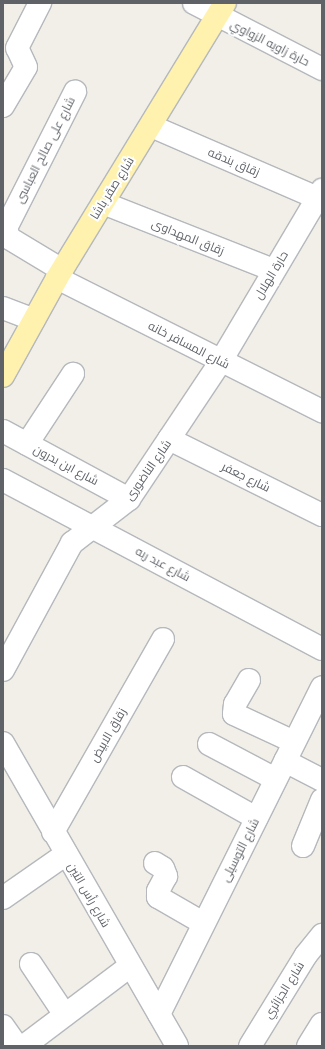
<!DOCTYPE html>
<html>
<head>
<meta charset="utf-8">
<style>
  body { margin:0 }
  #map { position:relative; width:325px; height:1049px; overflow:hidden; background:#f1efe8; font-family:"PT Sans",Cairo,sans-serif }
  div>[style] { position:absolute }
  .roads { filter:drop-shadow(1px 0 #b5b8bc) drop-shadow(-1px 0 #b5b8bc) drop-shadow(0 1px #b5b8bc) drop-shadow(0 -1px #b5b8bc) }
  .minor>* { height:22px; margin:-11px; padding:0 11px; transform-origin:11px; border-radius:11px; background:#fff }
  .major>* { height:22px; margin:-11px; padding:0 11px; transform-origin:11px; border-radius:11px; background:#fff2af }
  span { translate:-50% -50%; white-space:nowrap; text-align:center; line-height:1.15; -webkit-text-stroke:4px #fff; paint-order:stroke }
  .street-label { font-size:12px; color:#5f6368 }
  .frame { position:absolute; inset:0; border:4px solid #5f6368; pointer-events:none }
</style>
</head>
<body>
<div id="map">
  <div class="roads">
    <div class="minor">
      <div style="left:194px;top:3px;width:144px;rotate:27.3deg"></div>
      <div style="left:3px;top:106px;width:45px;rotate:-59.5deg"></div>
      <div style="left:26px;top:67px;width:21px;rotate:-115deg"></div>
      <div style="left:17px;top:48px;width:51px;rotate:-62.9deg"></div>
      <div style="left:151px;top:126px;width:181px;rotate:23.4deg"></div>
      <div style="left:103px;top:203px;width:183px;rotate:21.5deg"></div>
      <div style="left:62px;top:270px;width:62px;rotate:-148.9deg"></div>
      <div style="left:9px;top:238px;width:10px;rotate:-107deg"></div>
      <div style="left:6px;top:228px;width:153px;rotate:-63.1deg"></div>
      <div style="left:57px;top:278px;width:297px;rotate:26.7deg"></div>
      <div style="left:3px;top:308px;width:33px;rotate:21deg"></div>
      <div style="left:3px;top:431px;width:143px;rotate:28.4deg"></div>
      <div style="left:169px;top:439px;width:171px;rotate:26.4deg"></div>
      <div style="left:27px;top:444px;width:84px;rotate:-56.7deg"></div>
      <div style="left:3px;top:480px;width:361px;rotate:27.9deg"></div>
      <div style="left:3px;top:670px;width:145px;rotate:-61.5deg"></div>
      <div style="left:72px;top:543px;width:72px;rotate:-37.7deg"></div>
      <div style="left:129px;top:499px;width:166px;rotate:-56.3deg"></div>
      <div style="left:221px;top:361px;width:199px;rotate:-59.4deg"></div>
      <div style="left:249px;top:680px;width:28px;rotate:120deg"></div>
      <div style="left:235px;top:704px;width:10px;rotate:96deg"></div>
      <div style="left:234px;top:714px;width:66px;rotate:25deg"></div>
      <div style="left:3px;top:743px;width:349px;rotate:60.1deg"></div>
      <div style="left:209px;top:744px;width:75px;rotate:27.9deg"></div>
      <div style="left:285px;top:761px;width:42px;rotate:27.2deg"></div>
      <div style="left:183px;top:777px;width:84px;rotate:29.3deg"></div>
      <div style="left:53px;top:832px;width:222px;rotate:-60.3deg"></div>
      <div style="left:303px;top:846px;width:50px;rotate:-67.6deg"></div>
      <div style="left:155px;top:863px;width:9px;rotate:32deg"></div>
      <div style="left:163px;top:868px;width:9px;rotate:69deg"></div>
      <div style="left:166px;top:876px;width:17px;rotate:118deg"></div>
      <div style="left:158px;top:891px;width:6px;rotate:90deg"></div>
      <div style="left:158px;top:897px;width:52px;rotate:30deg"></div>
      <div style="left:3px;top:898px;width:77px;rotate:-34.9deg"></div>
      <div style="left:31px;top:964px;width:61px;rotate:56.3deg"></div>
      <div style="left:159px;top:1014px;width:365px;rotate:-63.5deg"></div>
      <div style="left:3px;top:1026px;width:24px;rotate:55deg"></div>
      <div style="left:24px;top:1046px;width:133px;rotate:-37deg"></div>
      <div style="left:250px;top:1046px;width:107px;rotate:-58.4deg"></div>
      <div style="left:306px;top:955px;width:26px;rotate:-51deg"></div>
      <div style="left:308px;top:1046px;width:26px;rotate:-58deg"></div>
    </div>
    <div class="major">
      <div style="left:3px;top:376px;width:112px;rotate:-61.1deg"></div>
      <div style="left:57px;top:278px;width:322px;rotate:-58.6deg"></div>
    </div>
  </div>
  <div class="street-label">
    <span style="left:270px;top:43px;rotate:27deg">حارة زاويه الزواوي</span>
    <span style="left:45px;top:150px;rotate:-63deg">شارع على صالح العباسى</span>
    <span style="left:234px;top:162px;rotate:23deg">زقاق بندقه</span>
    <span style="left:112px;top:188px;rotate:-58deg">شارع صقر باشا</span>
    <span style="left:188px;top:237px;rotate:22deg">زقاق المهداوى</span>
    <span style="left:271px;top:275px;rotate:-59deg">حارة الهلال</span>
    <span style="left:189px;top:345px;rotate:27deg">شارع المسافر خانه</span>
    <span style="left:66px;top:465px;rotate:28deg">شارع ابن بدرون</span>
    <span style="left:148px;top:470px;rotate:-55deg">شارع الناضورى</span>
    <span style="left:246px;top:477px;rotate:26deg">شارع جعفر</span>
    <span style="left:163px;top:564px;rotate:28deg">شارع عبد ربه</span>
    <span style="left:108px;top:735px;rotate:-60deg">زقاق الابيض</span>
    <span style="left:240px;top:850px;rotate:-63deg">شارع التوسيلى</span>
    <span style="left:89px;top:895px;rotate:60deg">شارع رأس التين</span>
    <span style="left:284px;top:990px;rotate:-58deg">شارع الجزائري</span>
  </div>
  <div class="frame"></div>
</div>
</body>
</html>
